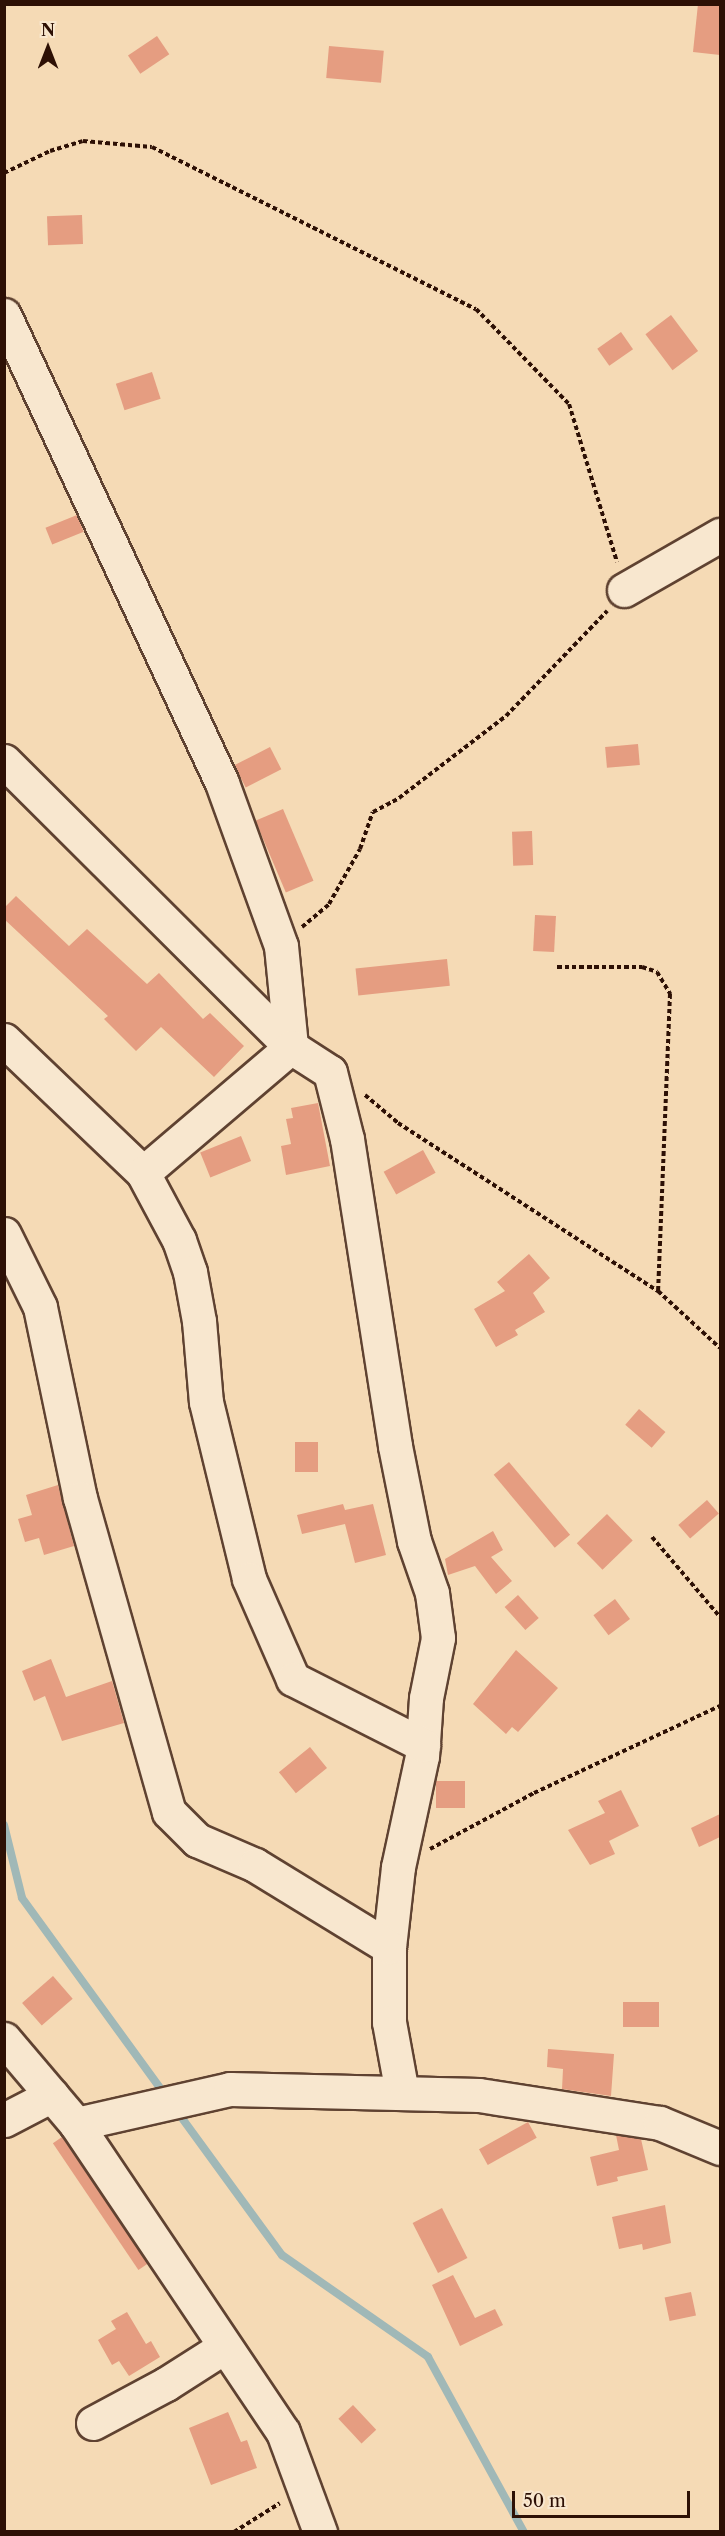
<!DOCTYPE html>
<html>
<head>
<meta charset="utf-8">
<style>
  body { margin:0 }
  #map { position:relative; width:725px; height:2536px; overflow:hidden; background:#f5dab5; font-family:"Libre Caslon Text",serif }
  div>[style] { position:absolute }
  .stream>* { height:8px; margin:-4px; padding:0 4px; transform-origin:4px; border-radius:4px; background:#a0b8b7 }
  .building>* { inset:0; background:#e59d81; transform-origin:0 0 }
  .path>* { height:4px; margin-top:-2px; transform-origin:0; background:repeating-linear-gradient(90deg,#2d1005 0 4.5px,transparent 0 7.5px) }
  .roads { filter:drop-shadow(2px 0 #5f4231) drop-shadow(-2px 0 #5f4231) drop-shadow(0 2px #5f4231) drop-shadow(0 -2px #5f4231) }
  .minor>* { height:33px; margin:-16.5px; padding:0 16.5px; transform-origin:16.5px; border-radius:16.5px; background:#f8e7cf }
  span { translate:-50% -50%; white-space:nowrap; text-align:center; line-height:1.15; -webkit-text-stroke:4.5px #f8e7cf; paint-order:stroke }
  .frame { position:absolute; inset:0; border:6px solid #2d1005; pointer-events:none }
  .north { position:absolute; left:18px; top:18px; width:60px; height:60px; -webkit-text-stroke:4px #f8e7cf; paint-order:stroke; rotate:0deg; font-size:16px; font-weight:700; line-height:24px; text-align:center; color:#2d1005 }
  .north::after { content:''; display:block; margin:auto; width:21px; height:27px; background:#2d1005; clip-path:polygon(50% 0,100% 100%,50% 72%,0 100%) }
  .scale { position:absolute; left:512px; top:2491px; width:178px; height:27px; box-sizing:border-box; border:3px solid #2d1005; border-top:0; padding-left:8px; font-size:18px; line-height:21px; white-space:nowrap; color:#2d1005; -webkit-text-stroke:4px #f8e7cf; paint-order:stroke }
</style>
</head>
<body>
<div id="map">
  <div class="stream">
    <div style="left:4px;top:1825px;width:75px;rotate:76.1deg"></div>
    <div style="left:22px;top:1898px;width:236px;rotate:54deg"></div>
    <div style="left:179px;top:2114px;width:175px;rotate:53.9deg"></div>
    <div style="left:282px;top:2255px;width:178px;rotate:34.9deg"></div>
    <div style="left:428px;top:2357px;width:200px;rotate:61.3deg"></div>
  </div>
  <div class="building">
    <div style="clip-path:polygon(698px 4px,720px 4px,720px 55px,693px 52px)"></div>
    <div style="left:157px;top:36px;width:22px;height:35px;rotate:56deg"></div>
    <div style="left:329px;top:46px;width:55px;height:32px;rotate:5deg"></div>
    <div style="left:82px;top:215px;width:29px;height:35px;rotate:88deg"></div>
    <div style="left:671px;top:315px;width:45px;height:32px;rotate:53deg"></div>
    <div style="left:621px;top:332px;width:21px;height:29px;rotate:55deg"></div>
    <div style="left:152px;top:372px;width:28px;height:38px;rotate:72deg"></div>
    <div style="left:77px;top:515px;width:18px;height:34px;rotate:68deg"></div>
    <div style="left:638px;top:744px;width:21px;height:33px;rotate:85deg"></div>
    <div style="left:270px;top:747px;width:25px;height:40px;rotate:63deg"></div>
    <div style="left:283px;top:809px;width:78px;height:30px;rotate:67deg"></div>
    <div style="left:532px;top:831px;width:34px;height:20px;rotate:88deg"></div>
    <div style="clip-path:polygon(16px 896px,69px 946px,87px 929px,147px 984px,159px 973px,203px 1019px,210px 1013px,244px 1046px,214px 1077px,161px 1027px,136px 1051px,104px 1019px,108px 1016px,4px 919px,4px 908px)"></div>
    <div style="left:535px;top:915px;width:21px;height:36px;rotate:3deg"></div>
    <div style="left:447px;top:959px;width:27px;height:92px;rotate:84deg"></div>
    <div style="clip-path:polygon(318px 1103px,330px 1166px,286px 1175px,281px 1146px,291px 1144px,286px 1119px,293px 1118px,291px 1108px)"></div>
    <div style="left:241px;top:1136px;width:27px;height:44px;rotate:68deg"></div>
    <div style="left:423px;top:1150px;width:26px;height:45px;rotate:61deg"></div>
    <div style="clip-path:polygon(529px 1254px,550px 1278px,533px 1293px,545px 1312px,515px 1330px,518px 1335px,496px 1347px,474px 1309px,505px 1291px,497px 1282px)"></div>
    <div style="left:639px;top:1409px;width:35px;height:21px;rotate:41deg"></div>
    <div style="left:295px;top:1442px;width:23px;height:30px"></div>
    <div style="left:509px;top:1462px;width:95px;height:20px;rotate:50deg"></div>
    <div style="clip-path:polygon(58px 1485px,74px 1546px,44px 1555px,39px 1538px,25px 1542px,18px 1519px,32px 1515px,26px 1495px)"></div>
    <div style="left:707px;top:1500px;width:18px;height:38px;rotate:49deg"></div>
    <div style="clip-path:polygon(343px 1504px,345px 1510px,373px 1504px,386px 1555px,355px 1563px,345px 1524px,302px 1534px,297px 1515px)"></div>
    <div style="left:607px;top:1514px;width:37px;height:42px;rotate:46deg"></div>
    <div style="clip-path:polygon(493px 1531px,503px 1550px,491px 1557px,512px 1581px,496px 1594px,475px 1566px,448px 1575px,445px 1559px)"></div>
    <div style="left:518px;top:1595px;width:31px;height:18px;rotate:48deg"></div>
    <div style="left:615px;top:1599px;width:25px;height:27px;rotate:53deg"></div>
    <div style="clip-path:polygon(516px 1650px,558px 1688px,518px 1732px,512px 1727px,506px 1734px,473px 1704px)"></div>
    <div style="clip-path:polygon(51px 1659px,66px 1697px,112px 1681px,124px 1723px,62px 1741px,45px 1696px,34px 1701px,22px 1671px)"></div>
    <div style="left:310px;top:1747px;width:27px;height:40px;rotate:51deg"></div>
    <div style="left:436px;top:1781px;width:29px;height:27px"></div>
    <div style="clip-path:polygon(621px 1790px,639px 1826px,609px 1841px,615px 1854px,590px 1865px,568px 1830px,605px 1813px,598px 1801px)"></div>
    <div style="clip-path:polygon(720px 1814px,720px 1837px,699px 1847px,691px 1828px)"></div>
    <div style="left:53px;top:1976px;width:30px;height:41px;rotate:49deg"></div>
    <div style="left:623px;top:2002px;width:36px;height:25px"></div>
    <div style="clip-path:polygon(548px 2049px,614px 2054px,611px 2096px,562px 2089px,563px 2069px,547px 2067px)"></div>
    <div style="left:528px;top:2122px;width:18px;height:56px;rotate:61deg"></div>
    <div style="clip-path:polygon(616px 2135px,641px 2139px,648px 2170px,617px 2177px,618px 2181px,597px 2186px,590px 2157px,619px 2150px)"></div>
    <div style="left:62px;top:2137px;width:153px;height:11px;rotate:56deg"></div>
    <div style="clip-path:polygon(665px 2205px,671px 2243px,643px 2250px,642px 2244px,619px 2249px,612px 2217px)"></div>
    <div style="left:442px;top:2208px;width:56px;height:33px;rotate:63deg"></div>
    <div style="clip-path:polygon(453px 2275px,475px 2318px,495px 2309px,503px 2325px,460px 2346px,432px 2285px)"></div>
    <div style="left:691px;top:2292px;width:24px;height:27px;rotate:78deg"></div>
    <div style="clip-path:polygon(127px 2312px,146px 2344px,151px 2341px,160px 2357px,129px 2376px,119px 2361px,112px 2365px,98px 2340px,116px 2329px,111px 2321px)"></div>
    <div style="left:353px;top:2405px;width:34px;height:20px;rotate:47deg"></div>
    <div style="clip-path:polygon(228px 2412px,241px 2442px,247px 2440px,257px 2468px,211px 2485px,189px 2428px)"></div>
  </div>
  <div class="path">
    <div style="left:4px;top:173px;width:51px;rotate:-25.6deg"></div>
    <div style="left:50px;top:151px;width:34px;rotate:-17deg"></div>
    <div style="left:83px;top:141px;width:69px;rotate:5deg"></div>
    <div style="left:152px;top:147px;width:362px;rotate:26.6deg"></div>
    <div style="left:476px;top:309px;width:133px;rotate:45.6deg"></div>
    <div style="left:569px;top:404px;width:165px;rotate:73.1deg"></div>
    <div style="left:302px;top:927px;width:35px;rotate:-40deg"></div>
    <div style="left:329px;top:904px;width:63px;rotate:-60.6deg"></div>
    <div style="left:360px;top:849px;width:39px;rotate:-71deg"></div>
    <div style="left:373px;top:812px;width:30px;rotate:-28deg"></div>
    <div style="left:399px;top:798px;width:135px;rotate:-37.5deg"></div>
    <div style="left:506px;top:716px;width:146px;rotate:-46.1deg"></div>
    <div style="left:557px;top:967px;width:85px"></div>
    <div style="left:642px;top:967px;width:16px;rotate:18deg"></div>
    <div style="left:657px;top:972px;width:26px;rotate:59deg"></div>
    <div style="left:670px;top:994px;width:297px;rotate:92.3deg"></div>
    <div style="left:365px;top:1095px;width:43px;rotate:40.3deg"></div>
    <div style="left:398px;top:1123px;width:310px;rotate:32.9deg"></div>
    <div style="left:658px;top:1291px;width:84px;rotate:42.6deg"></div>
    <div style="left:652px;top:1537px;width:105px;rotate:49.6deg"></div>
    <div style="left:430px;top:1849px;width:118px;rotate:-28.3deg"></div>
    <div style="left:534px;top:1793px;width:205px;rotate:-25.1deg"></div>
    <div style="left:234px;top:2532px;width:54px;rotate:-32.2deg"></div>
  </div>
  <div class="roads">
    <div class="minor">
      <div style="left:4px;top:315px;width:516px;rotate:65.02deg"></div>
      <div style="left:222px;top:783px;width:173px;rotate:70.1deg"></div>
      <div style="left:281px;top:946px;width:101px;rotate:84.3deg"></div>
      <div style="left:624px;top:590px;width:111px;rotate:-29.8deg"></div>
      <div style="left:4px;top:761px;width:405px;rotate:44.9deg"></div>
      <div style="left:291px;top:1047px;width:46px;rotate:32.7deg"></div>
      <div style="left:330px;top:1072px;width:69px;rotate:75.8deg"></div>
      <div style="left:347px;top:1139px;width:311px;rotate:81.1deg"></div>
      <div style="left:395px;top:1446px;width:97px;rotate:78.7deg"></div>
      <div style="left:414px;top:1541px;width:55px;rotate:70.9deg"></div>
      <div style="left:432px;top:1593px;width:45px;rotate:82.4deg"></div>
      <div style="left:438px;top:1638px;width:61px;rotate:101.3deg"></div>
      <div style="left:426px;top:1698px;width:58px;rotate:93.9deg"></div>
      <div style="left:422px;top:1756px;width:114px;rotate:102.2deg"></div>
      <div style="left:398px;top:1867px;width:81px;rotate:96.4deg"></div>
      <div style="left:389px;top:1947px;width:75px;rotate:90deg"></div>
      <div style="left:389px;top:2022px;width:72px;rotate:79.6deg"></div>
      <div style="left:4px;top:1040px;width:192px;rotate:43.7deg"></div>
      <div style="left:291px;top:1047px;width:194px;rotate:139.6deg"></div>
      <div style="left:143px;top:1173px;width:76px;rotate:61.8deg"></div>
      <div style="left:179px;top:1240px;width:34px;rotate:71deg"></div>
      <div style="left:190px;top:1272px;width:50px;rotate:79.6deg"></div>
      <div style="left:199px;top:1321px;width:81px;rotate:85.1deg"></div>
      <div style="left:206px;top:1402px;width:182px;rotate:76.3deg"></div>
      <div style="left:249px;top:1579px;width:109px;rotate:66.3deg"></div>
      <div style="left:293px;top:1679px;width:146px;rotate:26.9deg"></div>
      <div style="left:4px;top:1234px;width:81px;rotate:63.7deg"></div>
      <div style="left:40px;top:1307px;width:195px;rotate:78.2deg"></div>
      <div style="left:80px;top:1498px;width:326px;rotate:74.2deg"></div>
      <div style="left:169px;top:1812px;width:40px;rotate:45deg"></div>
      <div style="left:197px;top:1840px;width:63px;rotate:23.3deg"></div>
      <div style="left:255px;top:1865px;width:157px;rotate:31.5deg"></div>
      <div style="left:4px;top:2039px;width:111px;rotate:49.7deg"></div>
      <div style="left:76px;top:2124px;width:371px;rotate:56.1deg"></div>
      <div style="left:283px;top:2432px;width:107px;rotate:69.7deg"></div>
      <div style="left:4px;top:2120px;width:54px;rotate:-27.5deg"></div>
      <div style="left:76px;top:2124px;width:158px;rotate:-12.8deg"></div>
      <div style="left:230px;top:2089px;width:249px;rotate:1.4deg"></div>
      <div style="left:479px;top:2095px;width:183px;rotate:8.8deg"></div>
      <div style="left:660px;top:2123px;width:65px;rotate:22.6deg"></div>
      <div style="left:93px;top:2423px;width:83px;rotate:-28.1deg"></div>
      <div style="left:166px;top:2384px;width:69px;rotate:-32.5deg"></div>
    </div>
  </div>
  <div class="frame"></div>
  <div class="north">N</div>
  <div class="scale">50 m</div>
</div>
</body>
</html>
